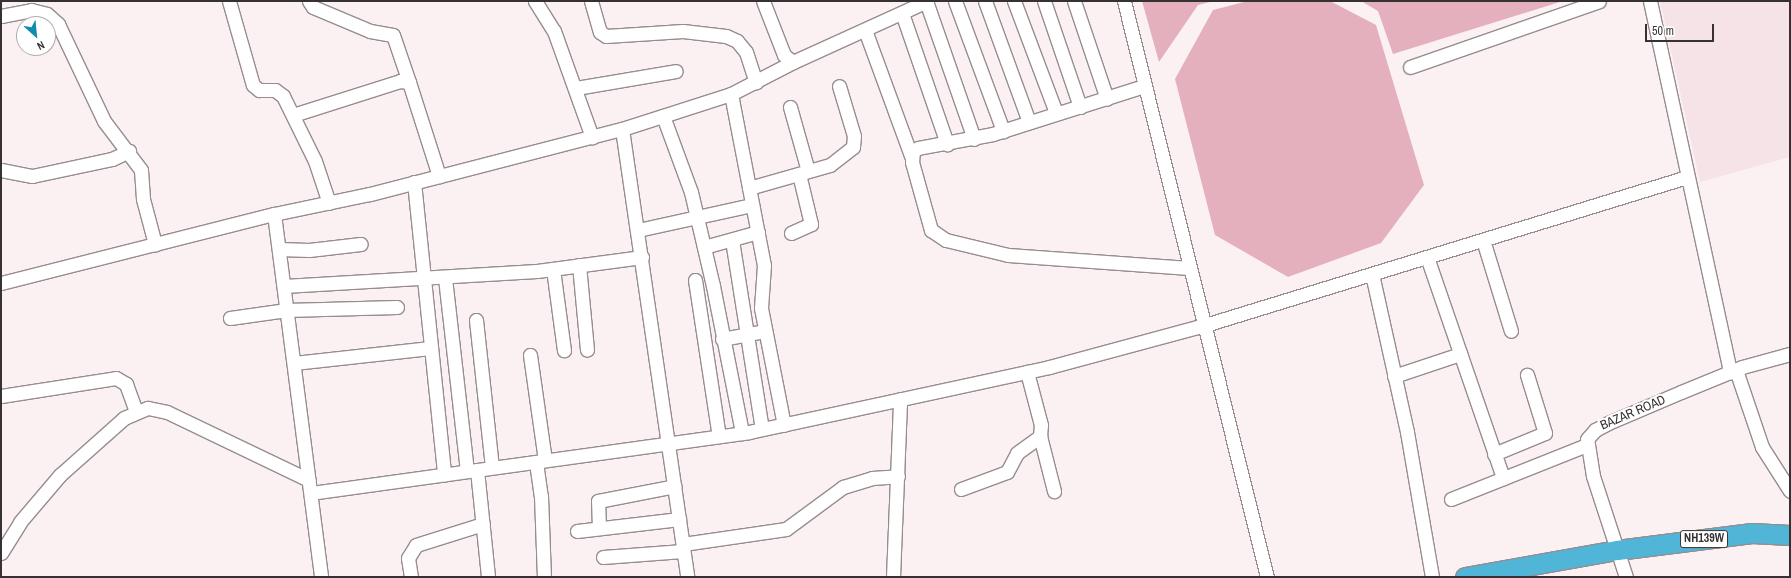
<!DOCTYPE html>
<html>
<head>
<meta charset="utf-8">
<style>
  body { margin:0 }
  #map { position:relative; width:1791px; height:578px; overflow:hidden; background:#fbf1f3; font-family:"Archivo Narrow",sans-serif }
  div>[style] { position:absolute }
  .built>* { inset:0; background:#f5e3e7 }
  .green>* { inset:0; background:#e4b0bd }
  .roads { filter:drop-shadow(1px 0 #968d8f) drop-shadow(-1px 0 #968d8f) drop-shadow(0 1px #968d8f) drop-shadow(0 -1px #968d8f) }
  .minor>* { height:13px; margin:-6.5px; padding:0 6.5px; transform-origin:6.5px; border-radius:6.5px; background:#fff }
  .highway>* { height:19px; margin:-9.5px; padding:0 9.5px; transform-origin:9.5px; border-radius:9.5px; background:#50b5d7 }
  span { translate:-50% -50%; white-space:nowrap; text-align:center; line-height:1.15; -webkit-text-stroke:4px #fff; paint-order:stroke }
  .shield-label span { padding:1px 3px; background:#fff; border:1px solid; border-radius:3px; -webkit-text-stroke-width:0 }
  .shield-label { font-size:12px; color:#363233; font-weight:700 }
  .street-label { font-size:13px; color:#363233 }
  .frame { position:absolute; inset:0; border:2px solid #363233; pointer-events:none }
  .north { position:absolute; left:16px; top:16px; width:40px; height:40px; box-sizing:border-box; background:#fff; border:1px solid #afadad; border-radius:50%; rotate:153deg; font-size:11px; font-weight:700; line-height:16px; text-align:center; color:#363233 }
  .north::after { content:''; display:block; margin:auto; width:14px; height:18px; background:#118bae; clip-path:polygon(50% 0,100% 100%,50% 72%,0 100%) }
  .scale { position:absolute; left:1645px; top:24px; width:69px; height:18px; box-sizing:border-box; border:2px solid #363233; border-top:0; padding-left:5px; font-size:12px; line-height:14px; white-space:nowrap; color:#363233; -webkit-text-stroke:3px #fff; paint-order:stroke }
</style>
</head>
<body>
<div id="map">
  <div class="built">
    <div style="clip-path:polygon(1660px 1px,1790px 1px,1790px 157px,1700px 182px)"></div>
  </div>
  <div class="green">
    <div style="clip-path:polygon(1142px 1px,1214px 1px,1198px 5px,1159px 62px)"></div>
    <div style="clip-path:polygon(1248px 1px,1330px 1px,1376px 25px,1424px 185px,1381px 243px,1288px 277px,1215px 235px,1175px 79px,1213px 10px)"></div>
    <div style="clip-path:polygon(1361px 1px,1563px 1px,1393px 54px,1378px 11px)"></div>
  </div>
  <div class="roads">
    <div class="minor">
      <div style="left:229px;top:1px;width:87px;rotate:74.1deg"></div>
      <div style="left:253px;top:85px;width:8px;rotate:40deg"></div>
      <div style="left:259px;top:90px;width:16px"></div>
      <div style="left:275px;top:90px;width:10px;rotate:37deg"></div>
      <div style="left:283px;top:96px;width:72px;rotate:63.8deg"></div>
      <div style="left:315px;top:161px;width:44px;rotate:71.6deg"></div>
      <div style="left:309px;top:1px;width:7px;rotate:56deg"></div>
      <div style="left:313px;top:7px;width:62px;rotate:22.8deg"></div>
      <div style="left:370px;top:31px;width:23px;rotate:10deg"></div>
      <div style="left:393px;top:35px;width:50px;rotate:71.2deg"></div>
      <div style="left:535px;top:1px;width:36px;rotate:58deg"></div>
      <div style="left:554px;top:31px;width:113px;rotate:70.3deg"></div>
      <div style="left:591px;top:1px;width:32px;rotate:74deg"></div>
      <div style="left:600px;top:32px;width:7px;rotate:34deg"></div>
      <div style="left:606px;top:36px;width:77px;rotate:-3.7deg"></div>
      <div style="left:683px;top:31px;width:43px;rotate:6.6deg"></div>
      <div style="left:726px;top:36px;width:12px;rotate:24deg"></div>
      <div style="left:737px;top:41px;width:14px;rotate:51deg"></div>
      <div style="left:746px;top:52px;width:32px;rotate:72deg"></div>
      <div style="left:763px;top:1px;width:58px;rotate:68.7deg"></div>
      <div style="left:784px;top:55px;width:11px;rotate:38deg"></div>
      <div style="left:793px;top:62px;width:147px;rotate:-24.5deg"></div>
      <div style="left:926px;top:1px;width:146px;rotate:70.8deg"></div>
      <div style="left:955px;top:1px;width:139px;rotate:69.7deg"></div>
      <div style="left:985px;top:1px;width:129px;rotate:70deg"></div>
      <div style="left:1014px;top:1px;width:120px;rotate:69.4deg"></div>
      <div style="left:1044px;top:1px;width:112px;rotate:71.2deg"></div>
      <div style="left:1074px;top:1px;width:103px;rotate:71.4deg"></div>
      <div style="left:1124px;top:1px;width:593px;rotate:76.06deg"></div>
      <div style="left:1650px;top:1px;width:380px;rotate:77.8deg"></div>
      <div style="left:902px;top:13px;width:139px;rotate:71deg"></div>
      <div style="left:1px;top:16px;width:31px;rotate:-11deg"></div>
      <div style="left:31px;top:10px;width:16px;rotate:14deg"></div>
      <div style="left:47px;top:14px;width:15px;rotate:42deg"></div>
      <div style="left:58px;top:24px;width:107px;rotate:64.6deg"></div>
      <div style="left:104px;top:121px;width:61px;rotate:52.9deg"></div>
      <div style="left:141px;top:170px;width:29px;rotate:86deg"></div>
      <div style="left:143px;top:199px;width:47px;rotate:75.1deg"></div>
      <div style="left:865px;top:30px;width:134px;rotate:69.9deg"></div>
      <div style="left:1410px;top:67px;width:200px;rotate:-19.2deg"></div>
      <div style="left:1144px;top:86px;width:158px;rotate:162.4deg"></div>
      <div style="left:993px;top:134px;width:76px;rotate:169.4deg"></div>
      <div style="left:918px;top:148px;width:6px;rotate:149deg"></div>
      <div style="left:913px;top:151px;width:11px;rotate:95deg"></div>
      <div style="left:912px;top:162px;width:71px;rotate:74.4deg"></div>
      <div style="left:931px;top:230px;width:18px;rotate:34deg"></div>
      <div style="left:946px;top:240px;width:64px;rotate:13.6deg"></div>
      <div style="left:1008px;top:255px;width:182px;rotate:4.1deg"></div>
      <div style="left:576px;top:88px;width:101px;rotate:-9.6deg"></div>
      <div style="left:731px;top:94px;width:174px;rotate:79.1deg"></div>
      <div style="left:764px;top:265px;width:43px;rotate:94deg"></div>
      <div style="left:761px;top:308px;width:119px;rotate:78.9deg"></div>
      <div style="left:790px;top:107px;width:66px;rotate:74.3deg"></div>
      <div style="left:293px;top:115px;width:112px;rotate:-17.6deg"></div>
      <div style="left:400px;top:81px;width:9px;rotate:6deg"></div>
      <div style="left:409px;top:82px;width:99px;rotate:72.3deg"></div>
      <div style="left:663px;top:116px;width:81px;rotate:69.8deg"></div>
      <div style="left:691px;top:192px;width:97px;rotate:76.8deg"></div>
      <div style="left:713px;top:286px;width:150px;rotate:78.8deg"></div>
      <div style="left:622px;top:129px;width:453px;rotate:81.7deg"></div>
      <div style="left:1px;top:170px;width:32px;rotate:11deg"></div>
      <div style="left:32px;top:176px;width:82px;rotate:-12deg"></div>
      <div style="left:112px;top:159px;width:19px;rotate:-25deg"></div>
      <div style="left:414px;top:182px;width:294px;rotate:84.1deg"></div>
      <div style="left:749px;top:188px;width:84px;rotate:-15.9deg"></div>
      <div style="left:830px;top:165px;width:29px;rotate:-38deg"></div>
      <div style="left:853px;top:147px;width:11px;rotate:-85deg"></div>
      <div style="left:854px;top:136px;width:52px;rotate:-106.7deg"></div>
      <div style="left:274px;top:214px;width:366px;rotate:82.6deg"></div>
      <div style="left:638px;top:230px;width:117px;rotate:-12.4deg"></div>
      <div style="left:791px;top:233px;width:22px;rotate:-24deg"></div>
      <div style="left:811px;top:224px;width:51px;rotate:-103.5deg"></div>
      <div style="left:732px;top:240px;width:191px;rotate:81deg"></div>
      <div style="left:1483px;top:240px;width:95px;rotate:72.9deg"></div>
      <div style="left:704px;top:247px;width:56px;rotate:-15.5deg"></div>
      <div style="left:279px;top:249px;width:30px;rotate:2deg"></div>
      <div style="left:309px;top:250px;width:52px;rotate:-6.6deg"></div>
      <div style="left:1427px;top:257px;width:234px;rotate:71deg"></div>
      <div style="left:579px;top:265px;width:85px;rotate:84.6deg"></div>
      <div style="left:553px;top:269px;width:82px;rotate:82.3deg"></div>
      <div style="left:1372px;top:274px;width:162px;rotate:77.5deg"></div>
      <div style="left:1407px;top:432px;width:147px;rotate:80.2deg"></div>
      <div style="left:445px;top:278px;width:194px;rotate:83.5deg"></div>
      <div style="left:695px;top:280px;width:158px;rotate:81.3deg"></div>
      <div style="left:1px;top:283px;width:282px;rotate:-14.2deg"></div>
      <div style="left:274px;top:214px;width:98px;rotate:-11.8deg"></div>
      <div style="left:370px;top:194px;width:260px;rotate:-14.5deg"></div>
      <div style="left:622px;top:129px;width:114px;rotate:-17.8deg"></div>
      <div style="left:731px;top:94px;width:70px;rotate:-27.3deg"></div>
      <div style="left:284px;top:286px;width:253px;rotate:-3.4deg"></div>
      <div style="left:537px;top:271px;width:106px;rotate:-7.6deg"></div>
      <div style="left:230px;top:318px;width:57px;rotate:-8.1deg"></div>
      <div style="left:286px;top:310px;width:111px;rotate:-1.5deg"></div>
      <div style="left:476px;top:320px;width:148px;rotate:83.8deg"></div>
      <div style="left:722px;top:339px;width:44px;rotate:-10.5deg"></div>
      <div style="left:530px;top:355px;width:106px;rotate:81.9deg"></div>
      <div style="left:294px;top:363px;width:137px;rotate:-6.3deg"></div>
      <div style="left:1736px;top:370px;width:81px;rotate:71.3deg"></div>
      <div style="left:1762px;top:447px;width:52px;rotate:57.5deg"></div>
      <div style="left:1394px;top:376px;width:70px;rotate:-18.4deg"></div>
      <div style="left:1px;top:396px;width:116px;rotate:-8.9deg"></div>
      <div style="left:116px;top:378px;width:12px;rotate:31deg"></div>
      <div style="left:126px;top:384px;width:30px;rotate:70deg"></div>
      <div style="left:1040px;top:436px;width:57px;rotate:75.7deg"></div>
      <div style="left:1494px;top:454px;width:55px;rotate:-22.4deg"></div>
      <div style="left:1545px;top:433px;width:61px;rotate:-107.2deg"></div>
      <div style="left:536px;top:462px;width:34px;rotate:82deg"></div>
      <div style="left:541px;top:496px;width:81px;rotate:87.9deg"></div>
      <div style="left:477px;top:470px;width:108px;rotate:84.1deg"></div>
      <div style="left:961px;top:489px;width:49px;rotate:-20.3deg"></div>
      <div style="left:1007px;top:472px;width:21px;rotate:-62deg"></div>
      <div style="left:1017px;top:453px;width:29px;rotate:-36deg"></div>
      <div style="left:1040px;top:436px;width:11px;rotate:-85deg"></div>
      <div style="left:1041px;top:425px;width:55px;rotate:-104.8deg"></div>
      <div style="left:311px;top:493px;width:442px;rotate:-7.9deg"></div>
      <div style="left:749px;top:432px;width:307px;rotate:-12.2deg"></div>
      <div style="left:1049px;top:367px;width:162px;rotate:-15.1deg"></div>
      <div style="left:1205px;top:325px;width:504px;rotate:-17.07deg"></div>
      <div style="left:1451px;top:499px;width:146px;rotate:-21.7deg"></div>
      <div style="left:599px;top:528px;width:27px;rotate:-92deg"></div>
      <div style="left:598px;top:501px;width:78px;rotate:-11deg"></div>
      <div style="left:577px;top:531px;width:103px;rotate:-6.7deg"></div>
      <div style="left:683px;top:544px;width:104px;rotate:-8.3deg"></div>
      <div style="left:786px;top:529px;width:71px;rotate:-36.4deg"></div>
      <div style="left:843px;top:487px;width:30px;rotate:-17deg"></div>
      <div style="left:872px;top:478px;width:26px;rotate:-4deg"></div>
      <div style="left:1px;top:553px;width:36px;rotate:-58deg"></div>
      <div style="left:20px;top:522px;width:62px;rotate:-49.6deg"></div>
      <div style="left:60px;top:475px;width:86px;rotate:-41.7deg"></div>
      <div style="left:124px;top:418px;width:26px;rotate:-23deg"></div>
      <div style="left:148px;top:408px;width:19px;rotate:12deg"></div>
      <div style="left:167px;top:412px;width:157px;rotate:25.6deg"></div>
      <div style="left:603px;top:557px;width:80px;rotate:-4.3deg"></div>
      <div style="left:411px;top:577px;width:19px;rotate:-99deg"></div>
      <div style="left:408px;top:558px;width:15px;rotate:-58deg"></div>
      <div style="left:416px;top:545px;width:70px;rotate:-17.4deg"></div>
      <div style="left:893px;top:577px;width:178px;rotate:-87.7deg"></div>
      <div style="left:1626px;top:577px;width:106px;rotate:-108.1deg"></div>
      <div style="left:1593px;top:476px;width:37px;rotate:-99deg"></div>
      <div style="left:1587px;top:439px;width:12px;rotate:-48deg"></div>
      <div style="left:1595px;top:430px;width:15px;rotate:-28deg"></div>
      <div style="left:1608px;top:423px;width:79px;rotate:-23deg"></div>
      <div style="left:1681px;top:392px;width:66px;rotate:-22.3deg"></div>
      <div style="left:1742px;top:367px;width:50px;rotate:-15.2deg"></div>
    </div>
    <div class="highway">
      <div style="left:1465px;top:577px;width:154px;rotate:-10.1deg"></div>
      <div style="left:1617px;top:550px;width:136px;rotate:-7.2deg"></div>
      <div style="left:1752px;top:533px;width:38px;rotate:3deg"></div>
    </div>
  </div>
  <div class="shield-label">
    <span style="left:1704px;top:539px">NH139W</span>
  </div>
  <div class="street-label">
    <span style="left:1633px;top:413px;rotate:-23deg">BAZAR ROAD</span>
  </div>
  <div class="frame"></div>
  <div class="north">N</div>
  <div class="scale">50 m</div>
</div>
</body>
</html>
